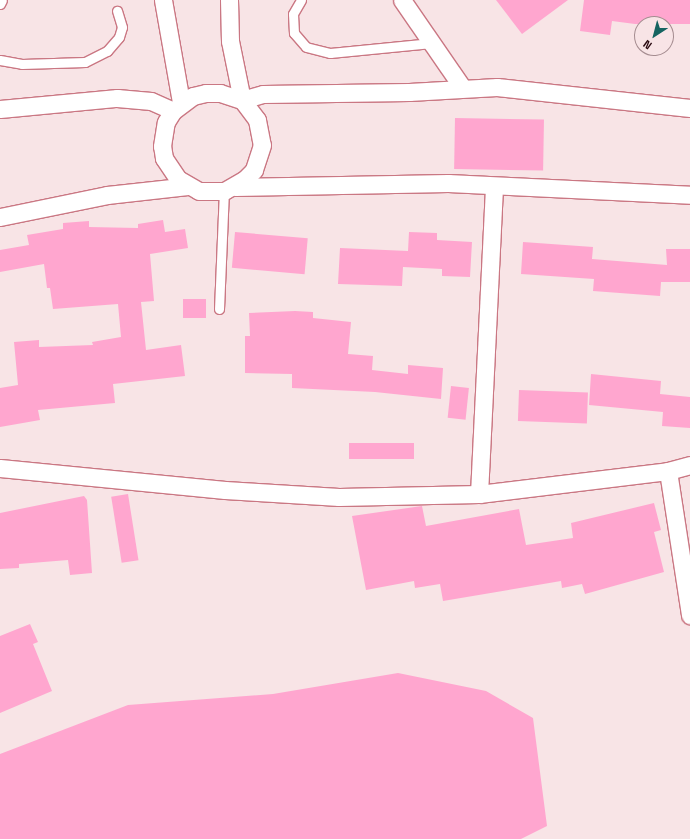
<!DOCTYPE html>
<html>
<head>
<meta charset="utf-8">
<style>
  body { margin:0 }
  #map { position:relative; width:690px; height:839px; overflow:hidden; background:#f8e4e6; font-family:"Space Grotesk",sans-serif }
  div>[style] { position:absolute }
  .building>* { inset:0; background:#ffa6cf; transform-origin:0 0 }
  .roads { filter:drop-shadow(1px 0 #ca7783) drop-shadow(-1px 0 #ca7783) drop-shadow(0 1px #ca7783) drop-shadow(0 -1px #ca7783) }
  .service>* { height:9px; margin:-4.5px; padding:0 4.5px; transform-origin:4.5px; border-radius:4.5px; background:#fff }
  .minor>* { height:17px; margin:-8.5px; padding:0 8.5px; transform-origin:8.5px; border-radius:8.5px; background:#fff }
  span { translate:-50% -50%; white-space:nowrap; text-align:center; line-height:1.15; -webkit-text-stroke:4px #f8e4e6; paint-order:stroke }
  .north { position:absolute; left:634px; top:16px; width:40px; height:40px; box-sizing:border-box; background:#f8e4e6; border:1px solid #a58c90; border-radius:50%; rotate:216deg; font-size:11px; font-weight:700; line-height:16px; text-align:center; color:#290910 }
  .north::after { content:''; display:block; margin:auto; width:14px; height:18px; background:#166461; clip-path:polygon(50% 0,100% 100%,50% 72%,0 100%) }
</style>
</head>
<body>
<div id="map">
  <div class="building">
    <div style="clip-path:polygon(496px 0,568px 0,522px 34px)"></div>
    <div style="clip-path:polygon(584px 0,690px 0,690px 24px,635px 24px,612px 21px,610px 35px,580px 31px)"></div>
    <div style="left:455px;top:118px;width:89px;height:51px;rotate:1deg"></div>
    <div style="clip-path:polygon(163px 220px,165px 232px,185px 229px,188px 248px,150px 254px,154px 301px,141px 302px,146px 350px,181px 345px,185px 376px,113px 384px,115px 403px,38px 410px,40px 420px,0 427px,0 388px,18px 385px,14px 342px,39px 340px,39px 347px,93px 345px,92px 342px,121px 337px,118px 304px,53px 309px,50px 288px,47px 288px,44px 264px,0 272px,0 250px,29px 245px,27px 235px,63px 229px,63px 223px,89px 221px,89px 227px,138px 228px,138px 224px)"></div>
    <div style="left:235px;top:232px;width:73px;height:36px;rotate:5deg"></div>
    <div style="clip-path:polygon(409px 232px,437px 233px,437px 240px,472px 242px,470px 277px,442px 276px,442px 269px,403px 267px,402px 286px,338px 284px,340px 248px,408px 251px)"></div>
    <div style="clip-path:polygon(523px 242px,593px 247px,592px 259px,667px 265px,666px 249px,690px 249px,690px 282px,661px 282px,660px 296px,593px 291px,594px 279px,521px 274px)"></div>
    <div style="left:206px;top:299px;width:19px;height:23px;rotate:90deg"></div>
    <div style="clip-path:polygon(295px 311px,313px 312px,313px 318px,351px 322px,348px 354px,373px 356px,372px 370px,408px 374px,408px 365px,443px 368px,441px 399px,375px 392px,292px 388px,292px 374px,245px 373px,245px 336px,250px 336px,249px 313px)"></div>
    <div style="clip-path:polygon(591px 374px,661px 381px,660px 394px,690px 397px,690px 428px,662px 426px,663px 412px,589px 405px)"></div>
    <div style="left:451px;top:386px;width:18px;height:32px;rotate:6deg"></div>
    <div style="left:519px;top:390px;width:69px;height:31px;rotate:2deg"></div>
    <div style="left:349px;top:443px;width:65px;height:16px"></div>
    <div style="left:128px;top:494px;width:67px;height:17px;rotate:81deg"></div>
    <div style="clip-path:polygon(84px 496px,87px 500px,92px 573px,70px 575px,68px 560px,19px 564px,19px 568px,0 569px,0 513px)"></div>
    <div style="clip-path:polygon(654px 503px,661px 530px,654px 532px,664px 572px,585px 594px,582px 584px,562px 588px,561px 581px,443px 601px,440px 584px,415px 588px,414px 581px,366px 590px,352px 516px,422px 506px,426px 526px,519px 509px,526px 545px,573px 538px,571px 523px)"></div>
    <div style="clip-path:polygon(30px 624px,38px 642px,33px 644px,52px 691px,0 713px,0 636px)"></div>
    <div style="clip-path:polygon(398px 673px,486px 691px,533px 718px,547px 826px,521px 839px,0 839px,0 754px,128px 705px,273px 694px)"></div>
  </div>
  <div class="roads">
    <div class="service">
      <div style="left:301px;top:0;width:16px;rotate:120deg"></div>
      <div style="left:293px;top:14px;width:19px;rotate:87deg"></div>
      <div style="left:294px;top:33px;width:18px;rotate:49deg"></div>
      <div style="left:306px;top:47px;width:25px;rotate:14deg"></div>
      <div style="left:330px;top:53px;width:102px;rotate:-5.6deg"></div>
      <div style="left:0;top:4px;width:4px;rotate:-63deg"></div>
      <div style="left:0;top:60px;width:22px;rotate:10deg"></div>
      <div style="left:22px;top:64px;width:63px;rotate:-1.8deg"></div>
      <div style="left:85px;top:62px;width:25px;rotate:-27deg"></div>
      <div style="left:107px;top:51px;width:18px;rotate:-49deg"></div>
      <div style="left:119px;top:37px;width:10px;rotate:-73deg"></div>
      <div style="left:122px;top:27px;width:17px;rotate:-107deg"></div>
      <div style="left:219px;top:309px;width:118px;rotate:-87.6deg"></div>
    </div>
    <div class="minor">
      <div style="left:163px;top:0;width:104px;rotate:80deg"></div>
      <div style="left:229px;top:0;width:41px;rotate:88.6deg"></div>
      <div style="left:230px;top:41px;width:60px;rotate:78.5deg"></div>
      <div style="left:242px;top:100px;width:25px;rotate:53deg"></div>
      <div style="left:257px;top:120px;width:25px;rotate:79deg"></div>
      <div style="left:262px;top:145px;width:26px;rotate:108deg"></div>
      <div style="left:254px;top:170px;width:13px;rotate:135deg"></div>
      <div style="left:245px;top:179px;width:24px;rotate:150deg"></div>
      <div style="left:224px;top:191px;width:25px;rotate:180deg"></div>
      <div style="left:199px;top:191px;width:24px;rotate:-150deg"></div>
      <div style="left:178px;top:179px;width:25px;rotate:-124deg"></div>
      <div style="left:164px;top:158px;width:12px;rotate:-99deg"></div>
      <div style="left:162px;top:146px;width:24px;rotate:-81deg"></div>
      <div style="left:166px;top:122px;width:13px;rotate:-58deg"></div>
      <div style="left:173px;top:111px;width:25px;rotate:-37deg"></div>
      <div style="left:193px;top:96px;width:13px;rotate:-13deg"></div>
      <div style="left:206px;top:93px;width:14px"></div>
      <div style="left:220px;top:93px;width:23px;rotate:18deg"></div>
      <div style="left:242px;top:100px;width:22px;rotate:-16deg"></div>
      <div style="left:263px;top:94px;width:146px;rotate:-0.8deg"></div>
      <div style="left:409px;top:92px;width:88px;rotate:-3.3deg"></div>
      <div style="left:497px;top:87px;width:194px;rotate:6.2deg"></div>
      <div style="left:402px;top:0;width:106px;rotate:55.4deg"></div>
      <div style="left:0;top:109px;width:118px;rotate:-5.4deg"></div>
      <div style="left:117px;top:98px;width:34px;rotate:5deg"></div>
      <div style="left:151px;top:101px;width:24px;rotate:24deg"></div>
      <div style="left:235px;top:187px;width:213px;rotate:-1.1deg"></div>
      <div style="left:448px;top:183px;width:242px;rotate:2.8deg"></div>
      <div style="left:0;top:217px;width:109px;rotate:-11.6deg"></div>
      <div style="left:107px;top:195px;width:81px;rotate:-6.3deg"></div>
      <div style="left:0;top:468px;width:226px;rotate:5.6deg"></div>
      <div style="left:225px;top:490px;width:114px;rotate:3.5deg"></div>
      <div style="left:339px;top:497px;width:140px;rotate:-1.2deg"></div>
      <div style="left:479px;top:494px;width:190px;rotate:-6.9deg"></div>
      <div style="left:668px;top:471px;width:23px;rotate:-15deg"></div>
      <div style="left:668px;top:471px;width:146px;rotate:81.3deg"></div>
      <div style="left:479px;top:494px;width:308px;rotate:-87.2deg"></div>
    </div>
  </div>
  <div class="north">N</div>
</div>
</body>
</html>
